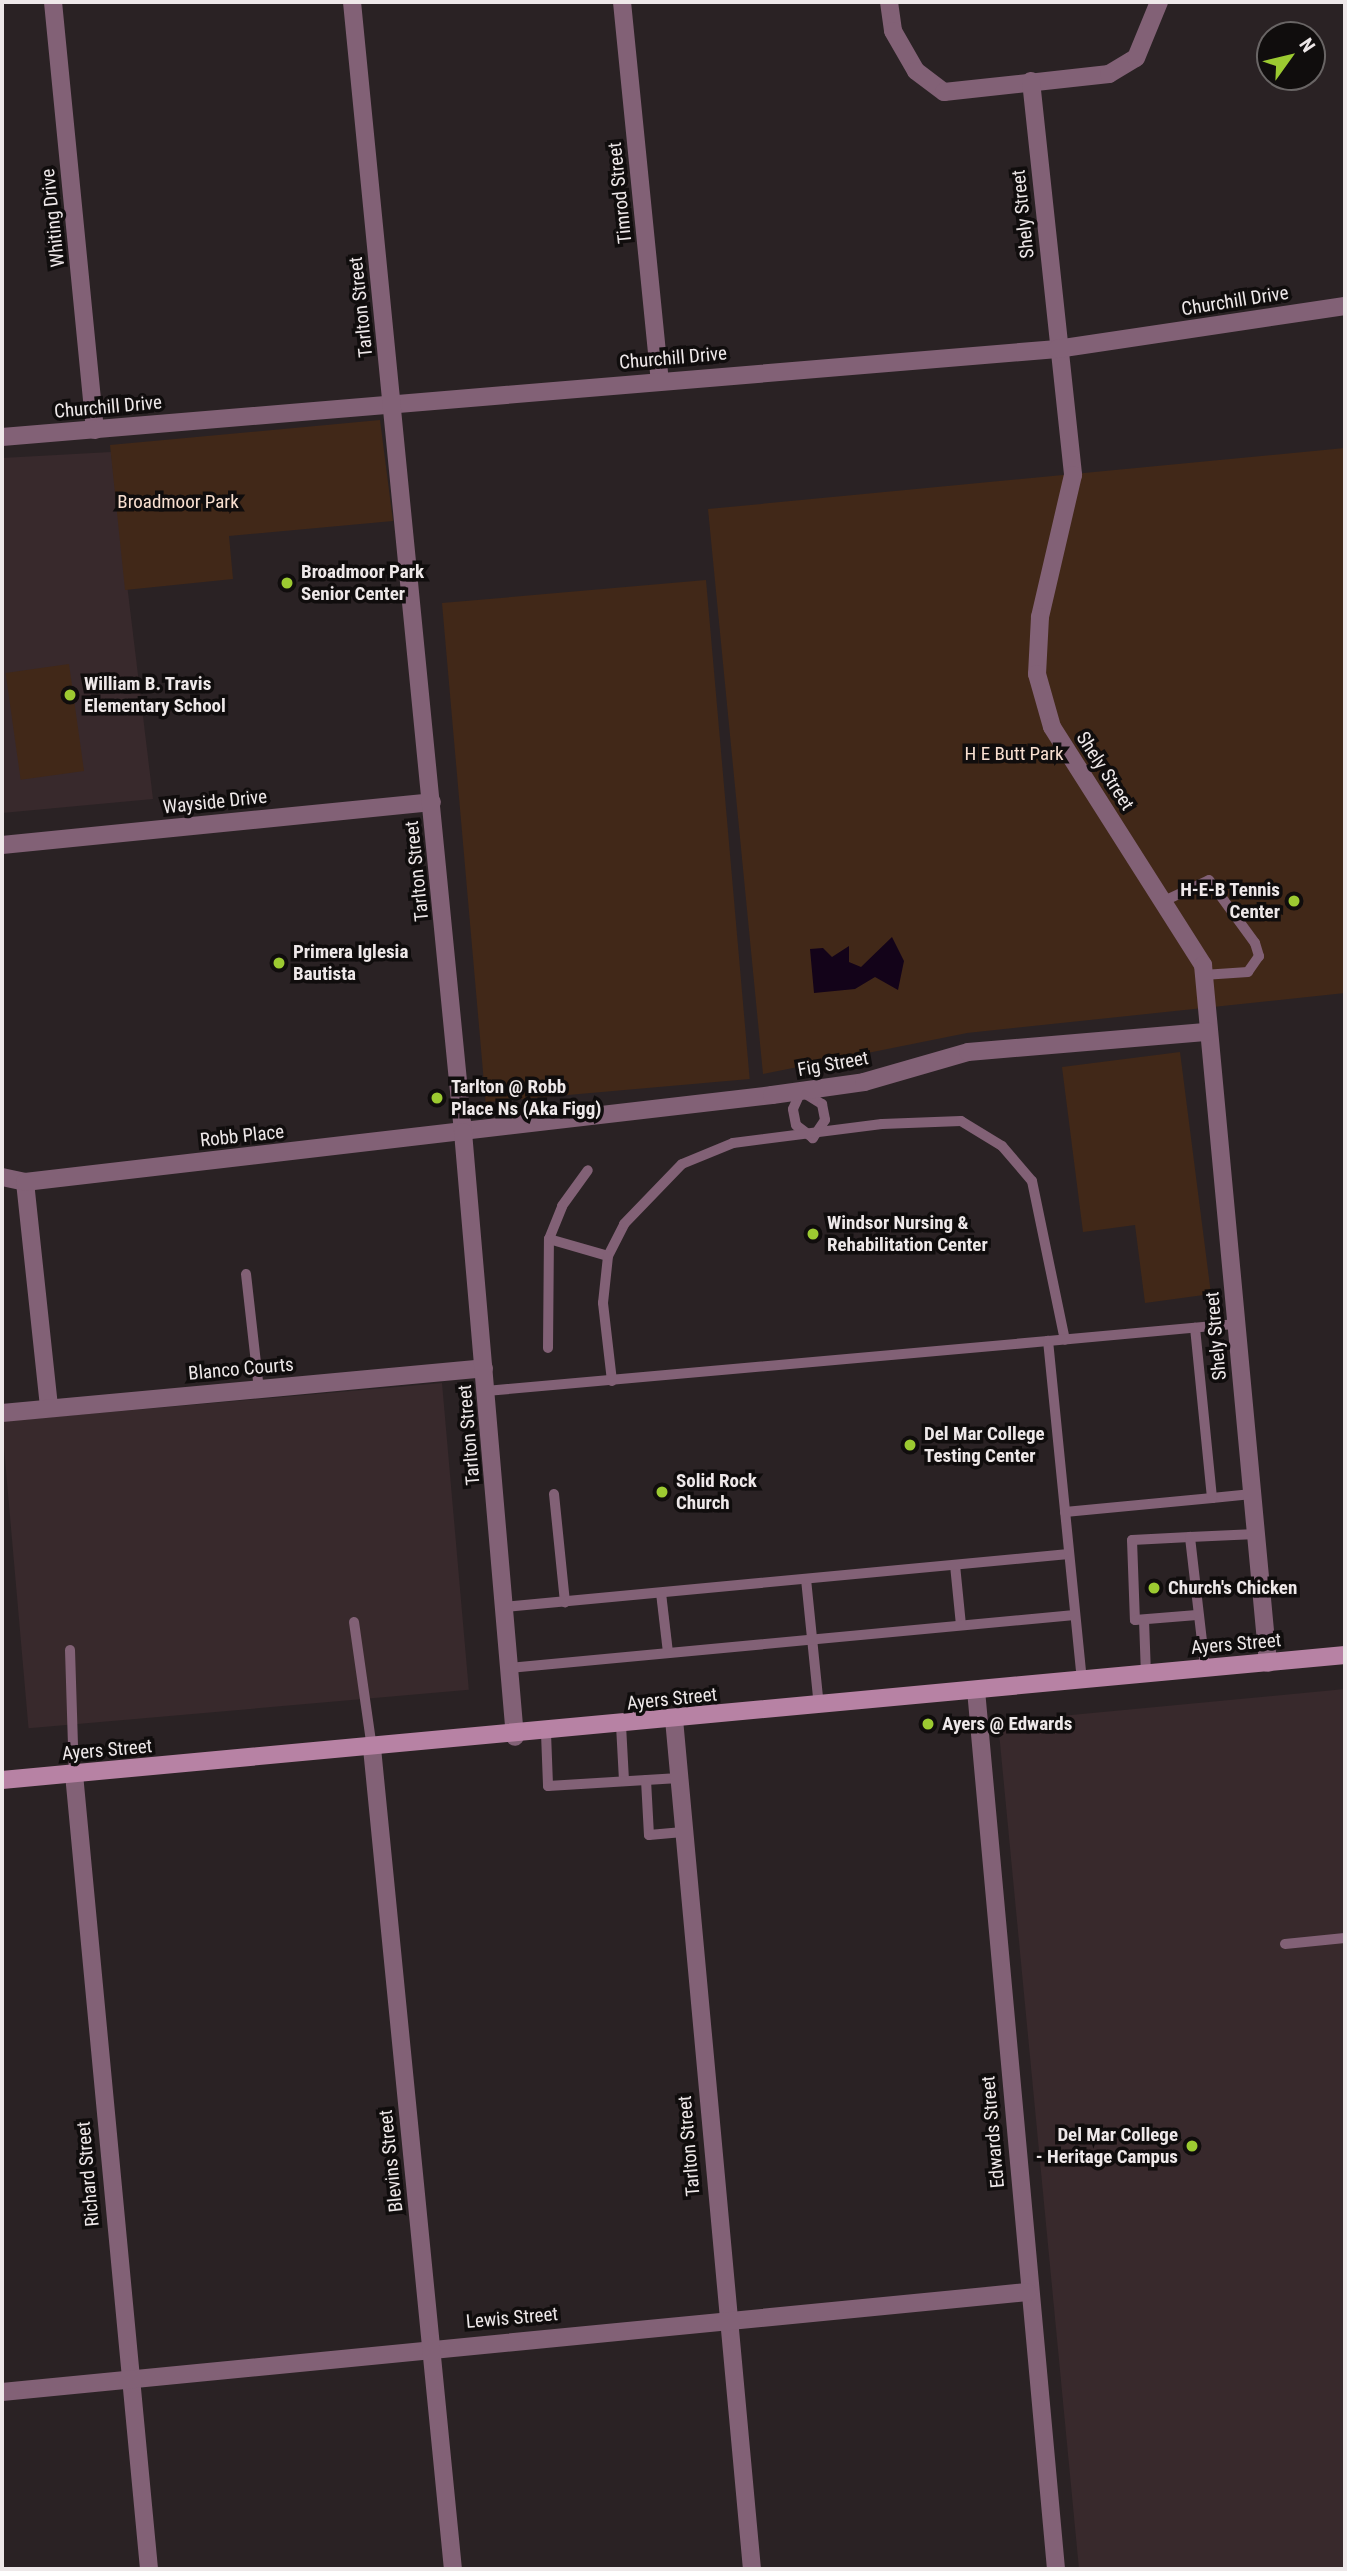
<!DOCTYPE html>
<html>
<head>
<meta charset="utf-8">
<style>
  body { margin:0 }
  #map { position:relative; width:1347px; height:2571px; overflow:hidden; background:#2a2224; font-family:"Roboto Condensed",sans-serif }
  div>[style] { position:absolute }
  .built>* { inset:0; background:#38292c; transform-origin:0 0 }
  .green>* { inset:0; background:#412818; transform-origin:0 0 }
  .water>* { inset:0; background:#130319 }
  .service>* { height:10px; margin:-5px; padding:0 5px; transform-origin:5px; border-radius:5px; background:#826176 }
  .minor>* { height:18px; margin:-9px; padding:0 9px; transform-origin:9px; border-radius:9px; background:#826176 }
  .tertiary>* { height:18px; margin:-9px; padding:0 9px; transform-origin:9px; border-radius:9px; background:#826176 }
  .secondary>* { height:18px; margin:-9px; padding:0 9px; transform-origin:9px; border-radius:9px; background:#b782a4 }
  .dots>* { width:19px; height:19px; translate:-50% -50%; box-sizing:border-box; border:4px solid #100d0d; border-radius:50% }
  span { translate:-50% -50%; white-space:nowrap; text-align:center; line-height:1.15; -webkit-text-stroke:7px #100d0d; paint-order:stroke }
  .street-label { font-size:19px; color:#eee8e9 }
  .park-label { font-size:19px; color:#f8dfd0 }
  .poi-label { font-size:19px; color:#eee8e9; font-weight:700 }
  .left { translate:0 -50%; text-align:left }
  .right { translate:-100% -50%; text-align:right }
  .frame { position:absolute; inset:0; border:4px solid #eee8e9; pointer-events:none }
  .north { position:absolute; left:1256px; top:21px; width:70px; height:70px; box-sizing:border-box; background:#100d0d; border:2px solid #696565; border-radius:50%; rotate:56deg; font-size:19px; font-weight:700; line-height:28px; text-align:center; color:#eee8e9 }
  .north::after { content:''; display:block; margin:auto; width:24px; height:32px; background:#9cca31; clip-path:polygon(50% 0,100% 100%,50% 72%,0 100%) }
</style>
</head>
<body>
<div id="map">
  <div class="built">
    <div style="clip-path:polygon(111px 452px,153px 799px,2px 813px,2px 458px)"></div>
    <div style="left:442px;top:1383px;width:308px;height:442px;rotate:85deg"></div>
    <div style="clip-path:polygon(1345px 1689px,1345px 2569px,1079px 2569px,998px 1722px)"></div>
  </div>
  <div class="green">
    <div style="clip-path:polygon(380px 420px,393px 521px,229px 536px,233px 579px,125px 590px,110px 445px)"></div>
    <div style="clip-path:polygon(1345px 448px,1345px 993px,967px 1033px,763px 1074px,708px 509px)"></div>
    <div style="left:706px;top:580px;width:501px;height:265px;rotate:85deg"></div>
    <div style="left:69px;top:664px;width:108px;height:64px;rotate:82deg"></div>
    <div style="clip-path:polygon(1180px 1052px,1211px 1294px,1145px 1303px,1135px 1225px,1083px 1232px,1062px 1067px)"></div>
  </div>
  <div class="water">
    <div style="clip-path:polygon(892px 937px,904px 961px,898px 990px,875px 977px,855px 989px,814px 993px,810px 949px,823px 948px,832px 957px,849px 946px,849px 962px,861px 967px)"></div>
  </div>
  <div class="service">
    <div style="left:1166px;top:900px;width:47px;rotate:-24.9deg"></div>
    <div style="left:1209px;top:880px;width:78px;rotate:53.9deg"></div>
    <div style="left:1255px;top:943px;width:14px;rotate:73deg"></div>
    <div style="left:1259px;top:956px;width:19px;rotate:125deg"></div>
    <div style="left:1248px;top:972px;width:45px;rotate:176.2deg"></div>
    <div style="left:801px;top:1091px;width:25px;rotate:32deg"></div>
    <div style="left:822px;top:1104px;width:16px;rotate:79deg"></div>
    <div style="left:825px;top:1120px;width:22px;rotate:124deg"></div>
    <div style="left:813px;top:1138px;width:21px;rotate:-143deg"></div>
    <div style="left:796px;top:1125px;width:16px;rotate:-101deg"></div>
    <div style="left:793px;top:1109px;width:20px;rotate:-66deg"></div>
    <div style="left:549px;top:1239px;width:35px;rotate:-68deg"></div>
    <div style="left:562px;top:1206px;width:44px;rotate:-54.2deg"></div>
    <div style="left:246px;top:1274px;width:116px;rotate:83.6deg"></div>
    <div style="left:548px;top:1348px;width:109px;rotate:-89.5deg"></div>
    <div style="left:549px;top:1239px;width:61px;rotate:16.1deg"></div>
    <div style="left:612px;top:1381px;width:79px;rotate:-96.6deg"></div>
    <div style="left:603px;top:1303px;width:47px;rotate:-83.9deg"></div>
    <div style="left:608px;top:1256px;width:36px;rotate:-63deg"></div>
    <div style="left:624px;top:1224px;width:83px;rotate:-46deg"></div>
    <div style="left:682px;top:1164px;width:55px;rotate:-22.4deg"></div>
    <div style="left:733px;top:1143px;width:150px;rotate:-7.3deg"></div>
    <div style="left:882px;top:1124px;width:79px;rotate:-2.2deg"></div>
    <div style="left:961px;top:1121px;width:48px;rotate:31.4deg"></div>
    <div style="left:1002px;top:1146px;width:46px;rotate:49.4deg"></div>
    <div style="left:1032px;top:1181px;width:162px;rotate:78.3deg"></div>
    <div style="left:486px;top:1391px;width:564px;rotate:-5.08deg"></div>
    <div style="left:554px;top:1494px;width:109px;rotate:84.2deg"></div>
    <div style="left:1212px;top:1498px;width:40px;rotate:-5.7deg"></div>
    <div style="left:1065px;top:1512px;width:148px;rotate:-5.4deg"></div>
    <div style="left:1212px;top:1498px;width:171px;rotate:-95.7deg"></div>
    <div style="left:1190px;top:1537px;width:58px;rotate:177deg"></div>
    <div style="left:1132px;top:1540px;width:80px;rotate:87.9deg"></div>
    <div style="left:1135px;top:1620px;width:62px;rotate:-4.6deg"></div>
    <div style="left:955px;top:1565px;width:60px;rotate:84.3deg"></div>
    <div style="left:806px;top:1579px;width:128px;rotate:84.2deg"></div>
    <div style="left:661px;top:1593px;width:60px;rotate:83.3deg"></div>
    <div style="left:504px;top:1607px;width:567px;rotate:-5.36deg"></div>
    <div style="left:1144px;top:1620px;width:54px;rotate:87.9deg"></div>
    <div style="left:354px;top:1622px;width:127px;rotate:81.9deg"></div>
    <div style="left:70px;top:1650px;width:124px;rotate:88.2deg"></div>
    <div style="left:1205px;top:1667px;width:131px;rotate:-96.6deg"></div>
    <div style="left:1190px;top:1537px;width:66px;rotate:-2.6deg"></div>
    <div style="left:509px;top:1668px;width:568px;rotate:-5.35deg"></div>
    <div style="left:1082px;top:1681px;width:342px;rotate:-95.7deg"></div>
    <div style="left:1048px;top:1341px;width:189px;rotate:-5.2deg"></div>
    <div style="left:621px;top:1725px;width:56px;rotate:86.9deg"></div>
    <div style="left:546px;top:1733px;width:53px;rotate:87.8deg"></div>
    <div style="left:548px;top:1786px;width:131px;rotate:-3.5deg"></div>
    <div style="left:646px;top:1780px;width:55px;rotate:86.9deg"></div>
    <div style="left:649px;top:1835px;width:34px;rotate:-5deg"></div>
    <div style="left:1285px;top:1944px;width:60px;rotate:-5.7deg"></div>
  </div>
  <div class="minor">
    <div style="left:53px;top:2px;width:430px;rotate:84.4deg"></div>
    <div style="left:622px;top:2px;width:380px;rotate:84.3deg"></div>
    <div style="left:889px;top:2px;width:29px;rotate:82deg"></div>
    <div style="left:893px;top:31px;width:46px;rotate:60.1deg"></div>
    <div style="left:916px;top:71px;width:35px;rotate:37deg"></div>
    <div style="left:944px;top:92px;width:166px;rotate:-6.2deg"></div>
    <div style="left:1109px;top:74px;width:31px;rotate:-31deg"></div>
    <div style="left:1136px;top:58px;width:61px;rotate:-67.7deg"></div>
    <div style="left:1031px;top:81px;width:396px;rotate:83.9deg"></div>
    <div style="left:1073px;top:475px;width:146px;rotate:103.1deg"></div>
    <div style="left:1040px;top:617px;width:57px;rotate:93deg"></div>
    <div style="left:1037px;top:674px;width:55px;rotate:74.2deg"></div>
    <div style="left:1052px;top:727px;width:282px;rotate:57.6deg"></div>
    <div style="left:1203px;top:965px;width:701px;rotate:84.68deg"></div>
    <div style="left:2px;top:437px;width:1059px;rotate:-4.77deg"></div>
    <div style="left:1057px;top:349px;width:291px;rotate:-8.5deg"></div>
    <div style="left:2px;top:845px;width:432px;rotate:-5.7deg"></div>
    <div style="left:2px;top:1177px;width:24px;rotate:12deg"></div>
    <div style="left:25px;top:1182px;width:227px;rotate:83.9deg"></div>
    <div style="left:25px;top:1182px;width:752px;rotate:-6.64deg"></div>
    <div style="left:772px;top:1095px;width:93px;rotate:-8deg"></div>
    <div style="left:864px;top:1082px;width:108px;rotate:-16.1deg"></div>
    <div style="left:968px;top:1052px;width:241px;rotate:-4.8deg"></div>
    <div style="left:2px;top:1413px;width:484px;rotate:-5.3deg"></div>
    <div style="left:976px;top:1690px;width:883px;rotate:84.8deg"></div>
    <div style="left:674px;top:1719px;width:854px;rotate:84.76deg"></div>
    <div style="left:74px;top:1774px;width:799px;rotate:84.61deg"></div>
    <div style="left:2px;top:2392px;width:1030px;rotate:-5.57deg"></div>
  </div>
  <div class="tertiary">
    <div style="left:352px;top:2px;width:1135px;rotate:84.39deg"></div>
    <div style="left:463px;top:1132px;width:607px;rotate:85.09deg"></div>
    <div style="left:372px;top:1748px;width:825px;rotate:84.37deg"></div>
  </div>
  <div class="secondary">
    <div style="left:2px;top:1780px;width:1349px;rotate:-5.32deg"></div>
  </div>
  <div class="dots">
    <div style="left:287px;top:583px;background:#9cca31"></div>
    <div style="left:70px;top:695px;background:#9cca31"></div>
    <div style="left:1294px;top:901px;background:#9cca31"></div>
    <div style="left:279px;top:963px;background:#9cca31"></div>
    <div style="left:437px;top:1098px;background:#9cca31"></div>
    <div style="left:813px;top:1234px;background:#9cca31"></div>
    <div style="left:910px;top:1445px;background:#9cca31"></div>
    <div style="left:662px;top:1492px;background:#9cca31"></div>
    <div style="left:1154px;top:1588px;background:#9cca31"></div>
    <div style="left:928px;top:1724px;background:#9cca31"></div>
    <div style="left:1192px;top:2146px;background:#9cca31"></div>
  </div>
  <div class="street-label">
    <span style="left:620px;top:193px;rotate:-96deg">Timrod Street</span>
    <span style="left:1023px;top:214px;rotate:-96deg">Shely Street</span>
    <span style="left:53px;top:218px;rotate:-96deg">Whiting Drive</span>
    <span style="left:1235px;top:301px;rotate:-9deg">Churchill Drive</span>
    <span style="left:361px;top:307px;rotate:-96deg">Tarlton Street</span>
    <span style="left:673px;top:358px;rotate:-5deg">Churchill Drive</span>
    <span style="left:108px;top:407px;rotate:-5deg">Churchill Drive</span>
    <span style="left:1105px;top:771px;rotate:57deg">Shely Street</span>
    <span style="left:215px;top:802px;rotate:-6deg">Wayside Drive</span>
    <span style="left:417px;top:871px;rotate:-96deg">Tarlton Street</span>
    <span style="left:833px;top:1064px;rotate:-10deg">Fig Street</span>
    <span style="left:242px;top:1136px;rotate:-6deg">Robb Place</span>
    <span style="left:1216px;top:1336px;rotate:-95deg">Shely Street</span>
    <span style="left:241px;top:1369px;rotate:-5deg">Blanco Courts</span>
    <span style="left:469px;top:1435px;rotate:-95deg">Tarlton Street</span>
    <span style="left:1236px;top:1644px;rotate:-5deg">Ayers Street</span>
    <span style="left:672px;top:1699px;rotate:-6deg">Ayers Street</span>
    <span style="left:107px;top:1750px;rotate:-5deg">Ayers Street</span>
    <span style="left:993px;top:2132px;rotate:-95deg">Edwards Street</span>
    <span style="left:689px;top:2146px;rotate:-95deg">Tarlton Street</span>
    <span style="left:391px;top:2161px;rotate:-96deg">Blevins Street</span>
    <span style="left:88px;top:2174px;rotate:-95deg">Richard Street</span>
    <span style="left:512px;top:2318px;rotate:-5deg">Lewis Street</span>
  </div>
  <div class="park-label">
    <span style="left:178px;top:502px">Broadmoor Park</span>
    <span style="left:1014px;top:754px">H E Butt Park</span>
  </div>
  <div class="poi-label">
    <span class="left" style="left:301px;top:583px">Broadmoor Park<br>Senior Center</span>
    <span class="left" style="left:84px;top:695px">William B. Travis<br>Elementary School</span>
    <span class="right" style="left:1280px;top:901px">H-E-B Tennis<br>Center</span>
    <span class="left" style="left:293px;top:963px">Primera Iglesia<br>Bautista</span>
    <span class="left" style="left:451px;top:1098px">Tarlton @ Robb<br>Place Ns (Aka Figg)</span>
    <span class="left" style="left:827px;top:1234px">Windsor Nursing &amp;<br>Rehabilitation Center</span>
    <span class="left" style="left:924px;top:1445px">Del Mar College<br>Testing Center</span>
    <span class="left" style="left:676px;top:1492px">Solid Rock<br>Church</span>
    <span class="left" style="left:1168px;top:1588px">Church's Chicken</span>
    <span class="left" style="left:942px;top:1724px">Ayers @ Edwards</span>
    <span class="right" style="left:1178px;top:2146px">Del Mar College<br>- Heritage Campus</span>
  </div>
  <div class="frame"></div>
  <div class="north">N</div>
</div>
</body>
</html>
